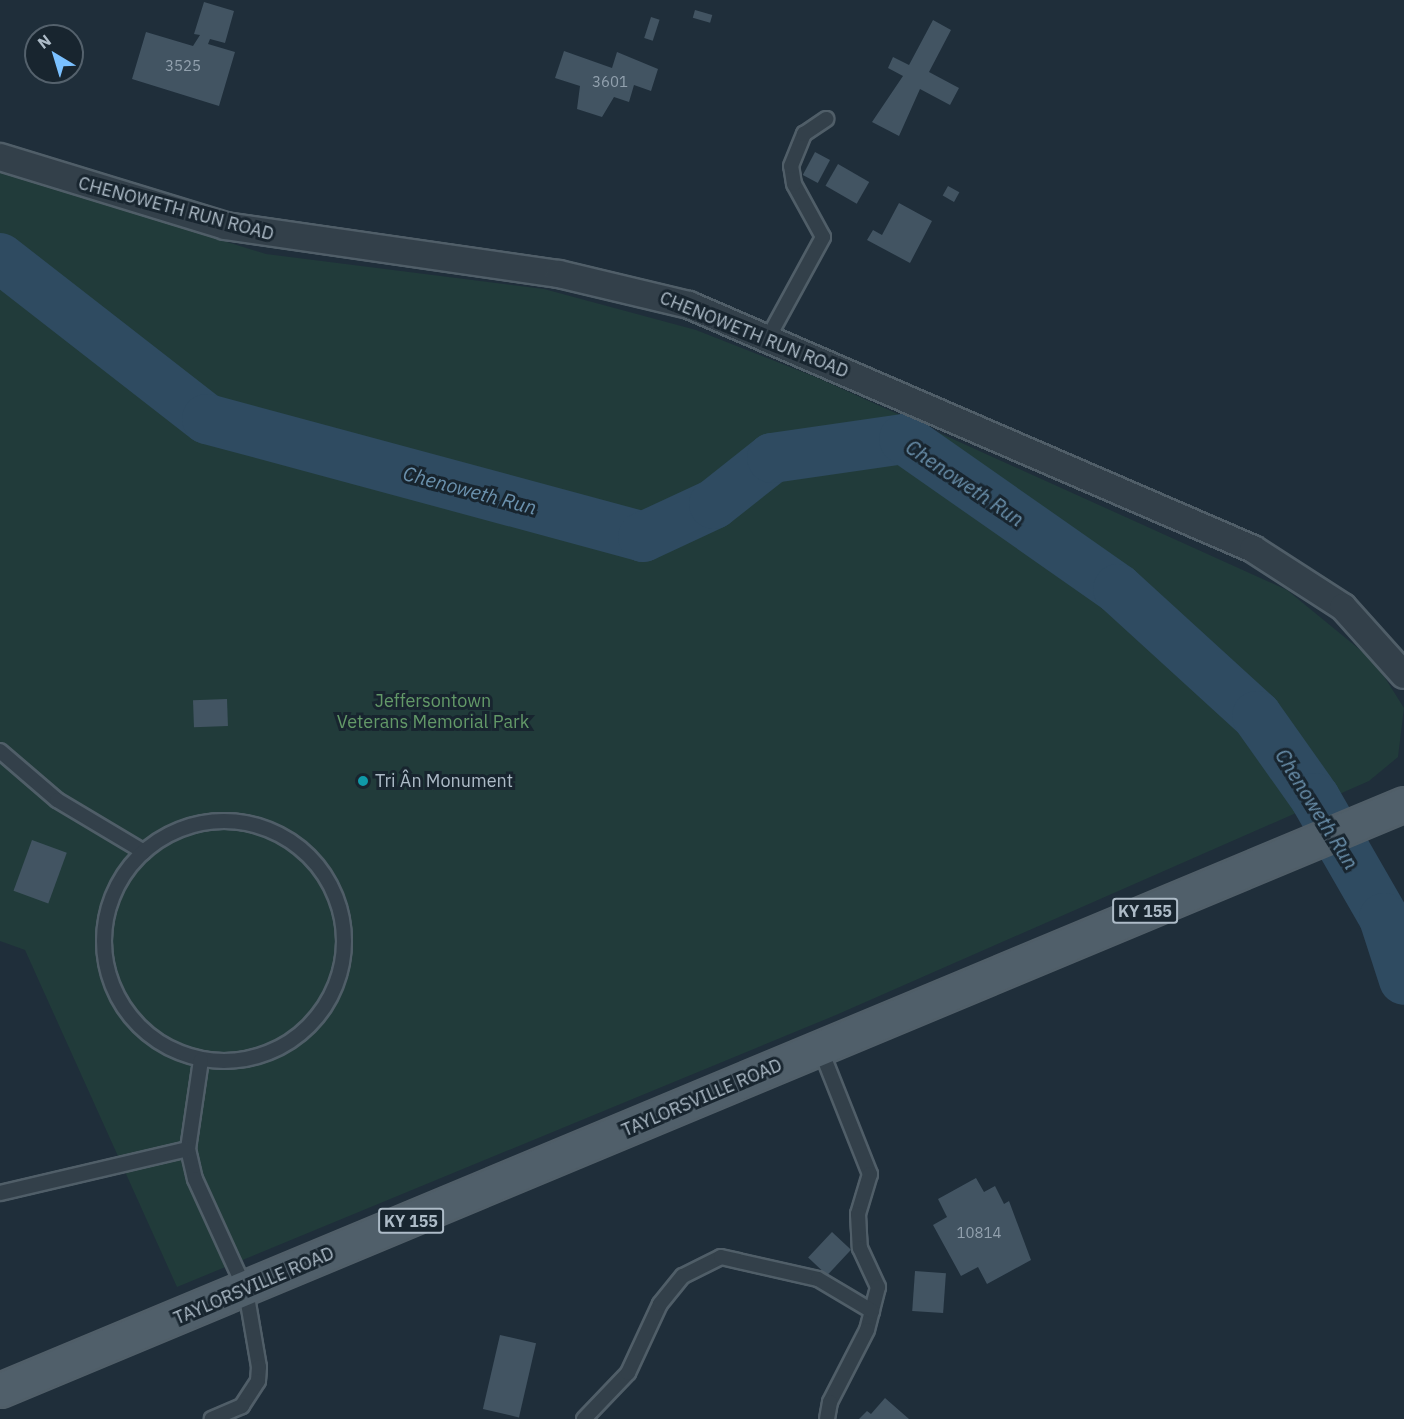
<!DOCTYPE html>
<html>
<head>
<meta charset="utf-8">
<style>
  body { margin:0 }
  #map { position:relative; width:1404px; height:1419px; overflow:hidden; background:#1f2e3a; font-family:"IBM Plex Sans",sans-serif }
  div>[style] { position:absolute }
  .green>* { inset:0; background:#213b3a }
  .river>* { height:50px; margin:-25px; padding:0 25px; transform-origin:25px; border-radius:25px; background:#2f4b61 }
  .building>* { inset:0; background:#425462; transform-origin:0 0 }
  .roads { filter:drop-shadow(2px 0 #505e68) drop-shadow(-2px 0 #505e68) drop-shadow(0 2px #505e68) drop-shadow(0 -2px #505e68) }
  .service>* { height:14px; margin:-7px; padding:0 7px; transform-origin:7px; border-radius:7px; background:#33404a }
  .service>.ring { margin:-7px; padding:0; box-sizing:content-box; background:none; border:14px solid #33404a; border-radius:50% }
  .minor>* { height:26px; margin:-13px; padding:0 13px; transform-origin:13px; border-radius:13px; background:#33404a }
  .primary>* { height:33px; margin:-16.5px; padding:0 16.5px; transform-origin:16.5px; border-radius:16.5px; background:#505f6a }
  .dots>* { width:16px; height:16px; translate:-50% -50%; box-sizing:border-box; border:3px solid #18252f; border-radius:50% }
  span { translate:-50% -50%; white-space:nowrap; text-align:center; line-height:1.15; -webkit-text-stroke:6px #18252f; paint-order:stroke }
  .number-label { font-size:15px; color:#92a1ae }
  .number-label span { -webkit-text-stroke-width:0 }
  .shield-label span { padding:2px 4px; background:#18252f; border:2px solid; border-radius:4px; -webkit-text-stroke-width:0 }
  .shield-label { font-size:16px; color:#adbbc7; font-weight:700 }
  .street-label { font-size:18px; color:#adbbc7 }
  .park-label { font-size:18px; color:#639968 }
  .poi-label { font-size:18px; color:#adbbc7 }
  .left { translate:0 -50%; text-align:left }
  .water-label { font-size:20px; color:#6b91ad; font-style:italic }
  .north { position:absolute; left:24px; top:24px; width:60px; height:60px; box-sizing:border-box; background:#18252f; border:2px solid #54616c; border-radius:50%; rotate:322deg; font-size:16px; font-weight:700; line-height:24px; text-align:center; color:#adbbc7 }
  .north::after { content:''; display:block; margin:auto; width:21px; height:27px; background:#7ac0ff; clip-path:polygon(50% 0,100% 100%,50% 72%,0 100%) }
</style>
</head>
<body>
<div id="map">
  <div class="green">
    <div style="clip-path:polygon(0 171px,266px 254px,544px 289px,696px 330px,818px 378px,1287px 590px,1375px 662px,1404px 708px,1398px 757px,1369px 781px,836px 1015px,177px 1287px,25px 950px,0 941px)"></div>
  </div>
  <div class="river">
    <div style="left:0;top:258px;width:262px;rotate:37.9deg"></div>
    <div style="left:207px;top:419px;width:452px;rotate:15.1deg"></div>
    <div style="left:643px;top:537px;width:78px;rotate:-24.9deg"></div>
    <div style="left:714px;top:504px;width:74px;rotate:-38.4deg"></div>
    <div style="left:772px;top:458px;width:133px;rotate:-8.2deg"></div>
    <div style="left:904px;top:439px;width:261px;rotate:35deg"></div>
    <div style="left:1118px;top:589px;width:188px;rotate:42.4deg"></div>
    <div style="left:1257px;top:716px;width:100px;rotate:54.7deg"></div>
    <div style="left:1315px;top:798px;width:138px;rotate:60.1deg"></div>
    <div style="left:1384px;top:918px;width:65px;rotate:72.1deg"></div>
  </div>
  <div class="building">
    <div style="clip-path:polygon(204px 2px,234px 11px,225px 43px,210px 39px,208px 44px,235px 52px,219px 106px,132px 79px,146px 32px,193px 46px,200px 35px,194px 34px)"></div>
    <div style="left:695px;top:10px;width:18px;height:8px;rotate:16deg"></div>
    <div style="left:651px;top:17px;width:9px;height:22px;rotate:18deg"></div>
    <div style="clip-path:polygon(933px 20px,951px 30px,929px 72px,959px 88px,950px 105px,920px 89px,899px 136px,872px 122px,903px 76px,888px 68px,893px 57px,909px 65px)"></div>
    <div style="clip-path:polygon(564px 51px,612px 68px,617px 52px,658px 69px,651px 91px,634px 85px,629px 102px,614px 97px,602px 117px,577px 109px,580px 86px,555px 78px)"></div>
    <div style="left:815px;top:152px;width:17px;height:26px;rotate:28deg"></div>
    <div style="left:838px;top:164px;width:36px;height:25px;rotate:30deg"></div>
    <div style="left:948px;top:186px;width:13px;height:11px;rotate:29deg"></div>
    <div style="clip-path:polygon(899px 203px,932px 221px,910px 263px,867px 240px,873px 230px,882px 235px)"></div>
    <div style="left:227px;top:699px;width:27px;height:34px;rotate:88deg"></div>
    <div style="left:32px;top:840px;width:37px;height:54px;rotate:20deg"></div>
    <div style="clip-path:polygon(976px 1178px,984px 1192px,995px 1186px,1004px 1204px,1009px 1201px,1031px 1260px,987px 1284px,978px 1267px,961px 1276px,933px 1225px,947px 1217px,938px 1199px)"></div>
    <div style="left:832px;top:1232px;width:26px;height:35px;rotate:43deg"></div>
    <div style="left:915px;top:1271px;width:31px;height:40px;rotate:4deg"></div>
    <div style="left:500px;top:1335px;width:37px;height:76px;rotate:13deg"></div>
    <div style="clip-path:polygon(885px 1398px,909px 1419px,859px 1419px,867px 1411px,871px 1414px)"></div>
  </div>
  <div class="roads">
    <div class="service">
      <div style="left:768px;top:338px;width:115px;rotate:-61.4deg"></div>
      <div style="left:823px;top:237px;width:60px;rotate:-118.7deg"></div>
      <div style="left:794px;top:184px;width:18px;rotate:-99deg"></div>
      <div style="left:791px;top:166px;width:35px;rotate:-68deg"></div>
      <div style="left:804px;top:134px;width:27px;rotate:-34deg"></div>
      <div style="left:0;top:751px;width:75px;rotate:40.7deg"></div>
      <div style="left:57px;top:800px;width:101px;rotate:30.9deg"></div>
      <div class="ring" style="left:104px;top:821px;width:226px;height:226px"></div>
      <div style="left:820px;top:1048px;width:136px;rotate:68.4deg"></div>
      <div style="left:870px;top:1174px;width:42px;rotate:106.7deg"></div>
      <div style="left:858px;top:1214px;width:34px;rotate:87deg"></div>
      <div style="left:860px;top:1248px;width:43px;rotate:65.2deg"></div>
      <div style="left:878px;top:1287px;width:44px;rotate:104.3deg"></div>
      <div style="left:867px;top:1330px;width:81px;rotate:117.2deg"></div>
      <div style="left:830px;top:1402px;width:17px;rotate:100deg"></div>
      <div style="left:201px;top:1060px;width:90px;rotate:98.3deg"></div>
      <div style="left:188px;top:1149px;width:31px;rotate:77deg"></div>
      <div style="left:195px;top:1179px;width:123px;rotate:65.5deg"></div>
      <div style="left:246px;top:1291px;width:77px;rotate:80.3deg"></div>
      <div style="left:259px;top:1367px;width:14px;rotate:94deg"></div>
      <div style="left:258px;top:1381px;width:30px;rotate:123deg"></div>
      <div style="left:242px;top:1406px;width:33px;rotate:157deg"></div>
      <div style="left:0;top:1193px;width:193px;rotate:-13.2deg"></div>
      <div style="left:584px;top:1419px;width:64px;rotate:-46.3deg"></div>
      <div style="left:628px;top:1373px;width:76px;rotate:-65.1deg"></div>
      <div style="left:660px;top:1304px;width:36px;rotate:-51deg"></div>
      <div style="left:683px;top:1276px;width:42px;rotate:-26.6deg"></div>
      <div style="left:721px;top:1257px;width:99px;rotate:12.8deg"></div>
      <div style="left:818px;top:1279px;width:63px;rotate:30.7deg"></div>
    </div>
    <div class="minor">
      <div style="left:0;top:157px;width:235px;rotate:17deg"></div>
      <div style="left:225px;top:226px;width:337px;rotate:8.2deg"></div>
      <div style="left:559px;top:274px;width:134px;rotate:13.4deg"></div>
      <div style="left:689px;top:305px;width:615px;rotate:23.39deg"></div>
      <div style="left:1253px;top:549px;width:107px;rotate:32.8deg"></div>
      <div style="left:1343px;top:607px;width:91px;rotate:48.1deg"></div>
    </div>
    <div class="primary">
      <div style="left:0;top:1390px;width:1521px;rotate:-22.65deg"></div>
    </div>
  </div>
  <div class="dots">
    <div style="left:363px;top:781px;background:#0f9aa8"></div>
  </div>
  <div class="number-label">
    <span style="left:183px;top:66px">3525</span>
    <span style="left:610px;top:82px">3601</span>
    <span style="left:979px;top:1233px">10814</span>
  </div>
  <div class="shield-label">
    <span style="left:1145px;top:911px">KY 155</span>
    <span style="left:411px;top:1221px">KY 155</span>
  </div>
  <div class="street-label">
    <span style="left:176px;top:209px;rotate:15deg">CHENOWETH RUN ROAD</span>
    <span style="left:754px;top:335px;rotate:22deg">CHENOWETH RUN ROAD</span>
    <span style="left:702px;top:1098px;rotate:-23deg">TAYLORSVILLE ROAD</span>
    <span style="left:254px;top:1286px;rotate:-23deg">TAYLORSVILLE ROAD</span>
  </div>
  <div class="park-label">
    <span style="left:433px;top:712px">Jeffersontown<br>Veterans Memorial Park</span>
  </div>
  <div class="poi-label">
    <span class="left" style="left:375px;top:781px">Tri Ân Monument</span>
  </div>
  <div class="water-label">
    <span style="left:965px;top:483px;rotate:34deg">Chenoweth Run</span>
    <span style="left:470px;top:490px;rotate:15deg">Chenoweth Run</span>
    <span style="left:1317px;top:809px;rotate:58deg">Chenoweth Run</span>
  </div>
  <div class="north">N</div>
</div>
</body>
</html>
